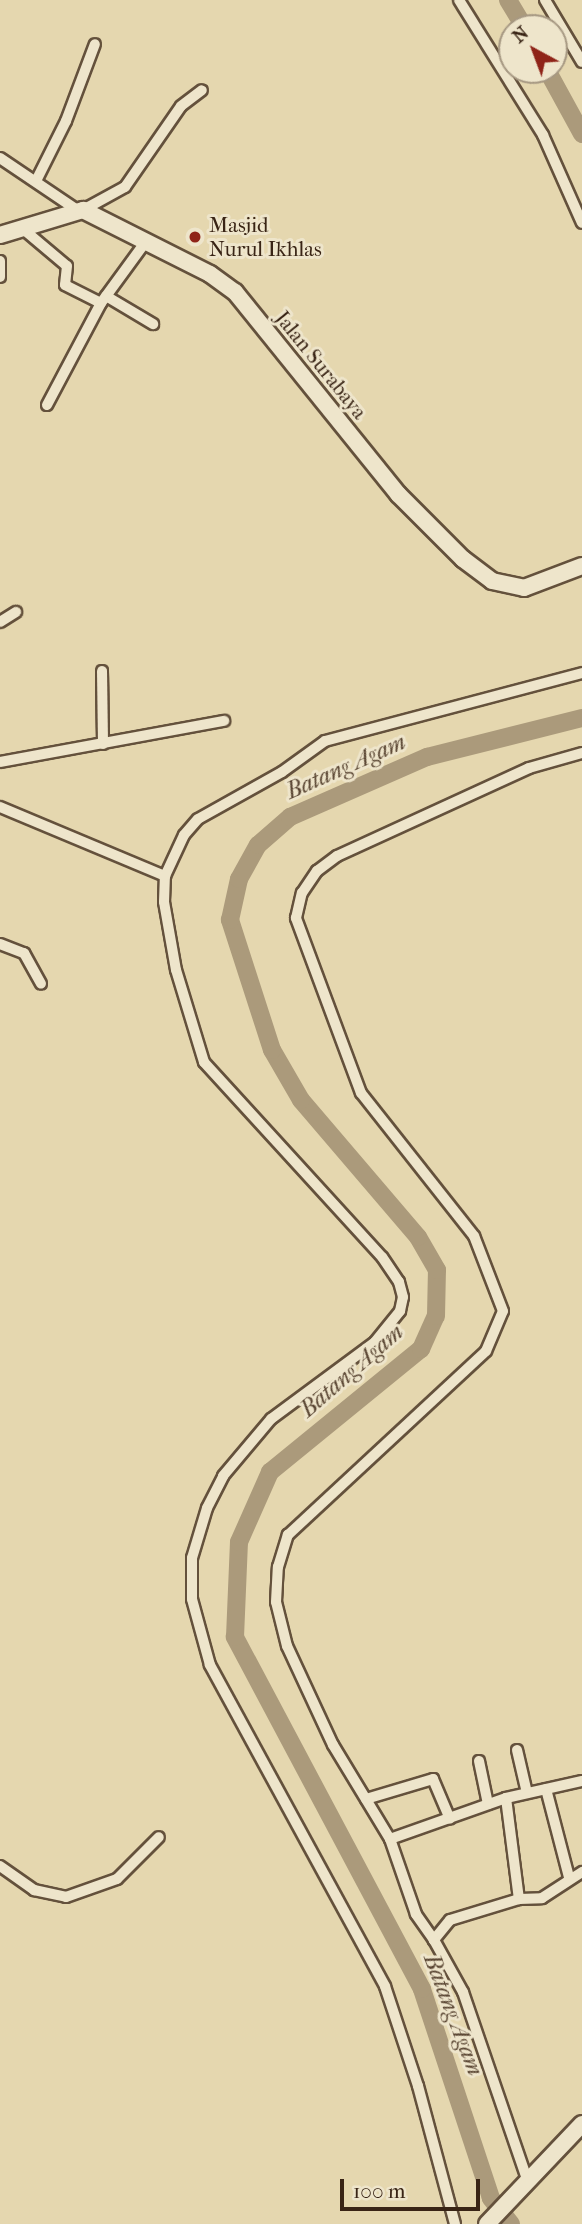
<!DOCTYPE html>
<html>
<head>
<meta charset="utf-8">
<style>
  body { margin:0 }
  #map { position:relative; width:582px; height:2224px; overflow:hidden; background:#e5d7af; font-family:"IM FELL French Canon",serif }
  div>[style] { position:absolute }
  .river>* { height:18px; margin:-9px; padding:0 9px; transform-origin:9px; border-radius:9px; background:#ab9a7b }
  .roads { filter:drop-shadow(2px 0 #64513c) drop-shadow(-2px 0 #64513c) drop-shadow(0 2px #64513c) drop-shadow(0 -2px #64513c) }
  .street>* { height:10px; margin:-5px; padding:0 5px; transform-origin:5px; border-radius:5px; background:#eee5cb }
  .secondary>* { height:16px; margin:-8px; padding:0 8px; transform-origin:8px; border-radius:8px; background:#eee5cb }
  .dots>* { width:19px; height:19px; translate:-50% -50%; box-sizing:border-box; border:4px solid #eee5cb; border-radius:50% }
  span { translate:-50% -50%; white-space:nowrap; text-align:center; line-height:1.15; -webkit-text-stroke:6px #eee5cb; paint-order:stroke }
  .poi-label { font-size:21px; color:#392415 }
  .left { translate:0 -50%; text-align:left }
  .street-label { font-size:21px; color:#392415 }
  .water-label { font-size:23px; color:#5b4734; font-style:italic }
  .north { position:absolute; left:498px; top:14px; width:70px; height:70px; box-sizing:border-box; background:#eee5cb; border:2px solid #a69882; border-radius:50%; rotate:319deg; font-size:19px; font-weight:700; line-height:28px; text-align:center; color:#392415 }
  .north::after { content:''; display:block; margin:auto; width:24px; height:32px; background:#8f2418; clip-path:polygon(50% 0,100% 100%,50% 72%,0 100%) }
  .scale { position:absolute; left:340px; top:2179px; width:140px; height:32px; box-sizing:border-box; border:4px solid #392415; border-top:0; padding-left:9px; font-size:21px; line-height:24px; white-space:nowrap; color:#392415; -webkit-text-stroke:5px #eee5cb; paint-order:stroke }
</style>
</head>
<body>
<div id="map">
  <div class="river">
    <div style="left:508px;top:0;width:33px;rotate:59deg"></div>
    <div style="left:547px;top:70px;width:73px;rotate:61.3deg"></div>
    <div style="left:511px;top:2224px;width:33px;rotate:-128deg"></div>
    <div style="left:491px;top:2198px;width:220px;rotate:-108.3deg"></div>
    <div style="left:422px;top:1989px;width:399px;rotate:-118deg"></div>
    <div style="left:235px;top:1637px;width:95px;rotate:-87.6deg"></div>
    <div style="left:239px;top:1542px;width:77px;rotate:-66.1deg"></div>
    <div style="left:270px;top:1472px;width:195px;rotate:-39.2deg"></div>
    <div style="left:421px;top:1349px;width:36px;rotate:-66deg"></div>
    <div style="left:436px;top:1316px;width:46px;rotate:-88.8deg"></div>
    <div style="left:437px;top:1270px;width:38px;rotate:-120deg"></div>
    <div style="left:418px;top:1237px;width:180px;rotate:-130.5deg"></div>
    <div style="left:301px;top:1100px;width:58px;rotate:-120.1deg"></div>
    <div style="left:272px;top:1050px;width:137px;rotate:-107.9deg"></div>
    <div style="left:230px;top:920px;width:42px;rotate:-77.6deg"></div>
    <div style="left:239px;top:879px;width:39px;rotate:-61deg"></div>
    <div style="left:258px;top:845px;width:43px;rotate:-41.2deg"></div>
    <div style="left:290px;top:817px;width:150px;rotate:-23.7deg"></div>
    <div style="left:427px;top:757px;width:160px;rotate:-14.1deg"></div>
  </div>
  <div class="roads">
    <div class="street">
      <div style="left:459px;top:0;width:159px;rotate:58.1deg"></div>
      <div style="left:543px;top:135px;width:96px;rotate:66.1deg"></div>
      <div style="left:545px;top:0;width:72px;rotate:59.2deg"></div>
      <div style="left:0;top:158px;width:93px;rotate:34deg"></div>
      <div style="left:36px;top:181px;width:67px;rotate:-63.4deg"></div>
      <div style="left:66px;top:121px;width:82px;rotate:-69.4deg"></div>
      <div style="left:83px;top:210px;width:48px;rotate:-28.7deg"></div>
      <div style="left:125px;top:187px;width:98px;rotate:-55.3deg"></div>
      <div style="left:181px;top:106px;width:26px;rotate:-37deg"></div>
      <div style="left:23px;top:229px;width:57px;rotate:40.1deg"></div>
      <div style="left:67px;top:266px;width:19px;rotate:96deg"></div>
      <div style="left:65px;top:285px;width:40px;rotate:26.6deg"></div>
      <div style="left:0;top:261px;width:16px;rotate:90deg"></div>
      <div style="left:106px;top:296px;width:55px;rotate:30.8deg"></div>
      <div style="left:47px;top:405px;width:115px;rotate:-62.1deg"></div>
      <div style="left:101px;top:303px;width:78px;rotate:-53.9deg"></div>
      <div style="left:0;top:622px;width:19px;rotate:-32deg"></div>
      <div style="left:102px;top:671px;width:73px;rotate:89.2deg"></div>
      <div style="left:0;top:762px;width:228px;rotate:-10.4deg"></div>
      <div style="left:0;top:807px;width:179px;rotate:22.7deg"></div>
      <div style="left:0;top:944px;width:26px;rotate:21deg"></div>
      <div style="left:24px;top:953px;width:35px;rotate:61deg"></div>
      <div style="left:517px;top:1750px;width:44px;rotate:76.9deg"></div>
      <div style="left:479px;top:1761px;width:44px;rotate:78.2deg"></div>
      <div style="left:546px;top:1789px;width:91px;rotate:75.4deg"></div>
      <div style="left:506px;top:1798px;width:102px;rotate:82.7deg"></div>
      <div style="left:519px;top:1899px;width:72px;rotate:163.1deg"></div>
      <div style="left:450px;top:1920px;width:26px;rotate:129deg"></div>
      <div style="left:434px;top:1940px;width:32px;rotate:-125deg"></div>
      <div style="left:416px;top:1914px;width:79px;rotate:-109.1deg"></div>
      <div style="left:390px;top:1839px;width:110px;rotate:-121.2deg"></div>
      <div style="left:333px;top:1745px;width:109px;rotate:-114.9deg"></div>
      <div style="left:287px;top:1646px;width:45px;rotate:-104deg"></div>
      <div style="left:276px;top:1602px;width:35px;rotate:-87deg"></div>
      <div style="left:278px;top:1567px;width:34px;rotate:-73deg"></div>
      <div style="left:288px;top:1535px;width:270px;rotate:-42.9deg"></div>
      <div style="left:486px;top:1351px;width:43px;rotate:-67deg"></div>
      <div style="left:503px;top:1311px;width:80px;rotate:-111.1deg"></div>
      <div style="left:474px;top:1236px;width:182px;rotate:-128.3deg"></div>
      <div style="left:361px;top:1093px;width:187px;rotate:-110.4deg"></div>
      <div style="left:296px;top:918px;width:26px;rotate:-77deg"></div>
      <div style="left:302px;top:893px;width:27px;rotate:-56deg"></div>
      <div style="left:317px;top:871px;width:25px;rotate:-37deg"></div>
      <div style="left:337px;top:856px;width:211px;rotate:-24.6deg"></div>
      <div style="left:529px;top:768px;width:55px;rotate:-15.8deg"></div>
      <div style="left:366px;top:1799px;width:70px;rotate:-16.6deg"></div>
      <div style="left:433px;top:1779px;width:43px;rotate:67deg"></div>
      <div style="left:390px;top:1839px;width:123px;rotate:-19.5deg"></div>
      <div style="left:506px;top:1798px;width:78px;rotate:-12.6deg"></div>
      <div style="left:0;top:1866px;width:42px;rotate:35.2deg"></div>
      <div style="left:34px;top:1890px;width:33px;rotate:12deg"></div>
      <div style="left:66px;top:1897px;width:54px;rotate:-19.4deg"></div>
      <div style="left:117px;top:1879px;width:59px;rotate:-45deg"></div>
      <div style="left:519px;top:1899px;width:23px;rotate:-2deg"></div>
      <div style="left:542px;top:1898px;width:48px;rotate:-33deg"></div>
      <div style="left:434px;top:1940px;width:60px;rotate:60.9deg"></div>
      <div style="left:463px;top:1992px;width:198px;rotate:71.1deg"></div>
      <div style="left:455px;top:2224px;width:143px;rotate:-105deg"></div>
      <div style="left:418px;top:2086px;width:105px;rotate:-108.3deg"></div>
      <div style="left:385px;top:1986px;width:366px;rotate:-118.6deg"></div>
      <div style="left:210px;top:1665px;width:68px;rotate:-105.3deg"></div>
      <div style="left:192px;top:1599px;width:41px;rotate:-90deg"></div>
      <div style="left:192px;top:1558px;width:52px;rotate:-73.3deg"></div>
      <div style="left:207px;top:1508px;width:36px;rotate:-63deg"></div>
      <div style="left:223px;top:1476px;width:75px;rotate:-49.9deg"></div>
      <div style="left:271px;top:1419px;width:129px;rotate:-36.5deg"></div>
      <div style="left:375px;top:1342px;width:40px;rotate:-51deg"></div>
      <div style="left:400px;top:1311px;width:14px;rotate:-78deg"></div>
      <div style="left:403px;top:1297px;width:16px;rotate:-105deg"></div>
      <div style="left:399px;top:1282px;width:30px;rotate:-124deg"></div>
      <div style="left:382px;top:1257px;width:264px;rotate:-132.4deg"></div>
      <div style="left:204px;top:1062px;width:96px;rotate:-106.9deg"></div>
      <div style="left:176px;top:970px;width:69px;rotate:-100deg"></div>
      <div style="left:164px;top:902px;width:26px;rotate:-88deg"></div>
      <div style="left:165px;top:876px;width:45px;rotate:-65.1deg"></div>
      <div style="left:184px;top:835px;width:21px;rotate:-49deg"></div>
      <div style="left:198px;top:819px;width:96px;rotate:-29.2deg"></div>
      <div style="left:282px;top:772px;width:53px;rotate:-35.8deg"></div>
      <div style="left:325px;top:741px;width:266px;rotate:-14.8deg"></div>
    </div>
    <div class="secondary">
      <div style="left:0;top:235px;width:87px;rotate:-16.8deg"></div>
      <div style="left:83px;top:210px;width:142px;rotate:26.7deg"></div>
      <div style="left:210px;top:274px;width:31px;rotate:36deg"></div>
      <div style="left:235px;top:292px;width:260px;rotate:51.1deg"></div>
      <div style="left:398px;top:494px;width:92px;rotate:45deg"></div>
      <div style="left:463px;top:559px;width:36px;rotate:37deg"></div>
      <div style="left:492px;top:581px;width:33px;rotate:12deg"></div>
      <div style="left:524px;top:588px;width:62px;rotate:-20.8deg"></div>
      <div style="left:487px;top:2224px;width:138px;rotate:-46.5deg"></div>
    </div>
  </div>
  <div class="dots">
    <div style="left:195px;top:237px;background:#8f2418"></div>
  </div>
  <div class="poi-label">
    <span class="left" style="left:209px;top:237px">Masjid<br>Nurul Ikhlas</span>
  </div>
  <div class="street-label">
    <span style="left:321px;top:365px;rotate:51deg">Jalan Surabaya</span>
  </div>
  <div class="water-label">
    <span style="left:346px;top:767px;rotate:-24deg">Batang Agam</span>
    <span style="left:352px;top:1371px;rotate:-41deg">Batang Agam</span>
    <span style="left:453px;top:2015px;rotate:69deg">Batang Agam</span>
  </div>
  <div class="north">N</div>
  <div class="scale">100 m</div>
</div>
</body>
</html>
